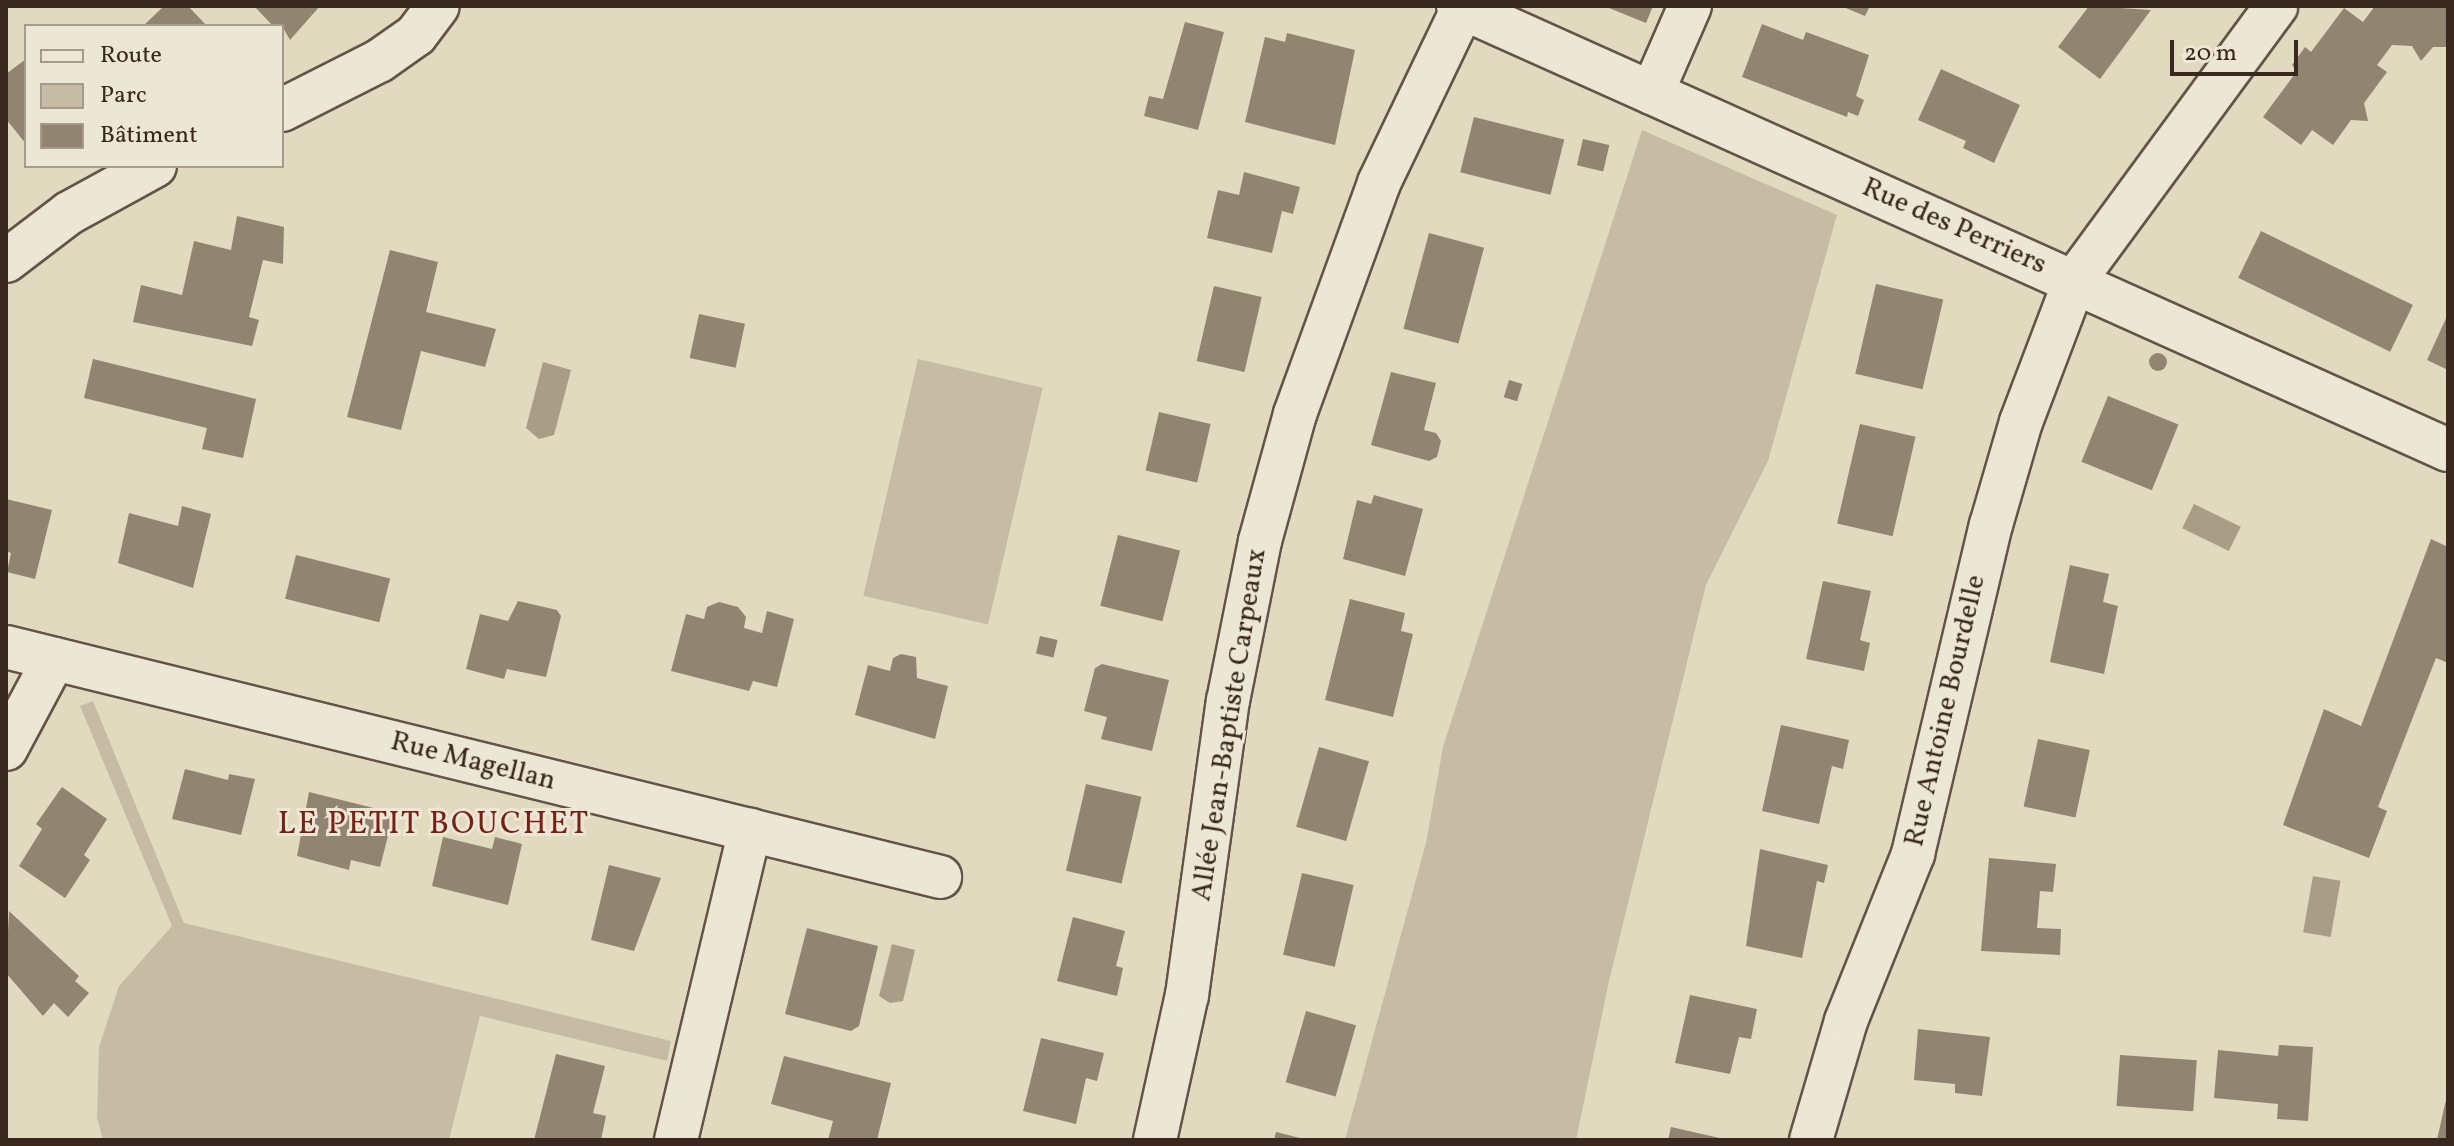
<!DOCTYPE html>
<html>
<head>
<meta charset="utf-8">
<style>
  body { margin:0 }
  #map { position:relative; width:2454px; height:1146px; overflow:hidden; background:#e2dabf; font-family:Vollkorn,serif }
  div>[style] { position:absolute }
  .green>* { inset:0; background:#c5bca3; transform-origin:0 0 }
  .water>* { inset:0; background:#a99d88; transform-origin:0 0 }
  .building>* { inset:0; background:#918571; transform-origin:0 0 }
  .round { border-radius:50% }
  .roads { filter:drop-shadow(2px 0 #635446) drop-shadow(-2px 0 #635446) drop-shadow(0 2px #635446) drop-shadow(0 -2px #635446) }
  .minor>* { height:42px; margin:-21px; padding:0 21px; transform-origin:21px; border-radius:21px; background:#ece7d5 }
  span { translate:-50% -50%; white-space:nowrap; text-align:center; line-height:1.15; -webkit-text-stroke:6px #ece7d5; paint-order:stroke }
  .street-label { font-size:28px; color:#39281d }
  .quarter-label { font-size:32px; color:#7a1f14; letter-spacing:2px }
  .frame { position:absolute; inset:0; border:8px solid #39281d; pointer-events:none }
  .legend { position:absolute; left:24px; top:24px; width:260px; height:144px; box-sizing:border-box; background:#ece7d5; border:2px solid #a49b8b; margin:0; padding:10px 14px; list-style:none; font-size:24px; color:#39281d }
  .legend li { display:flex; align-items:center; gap:16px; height:40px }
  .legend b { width:40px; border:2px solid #a49b8b }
  .scale { position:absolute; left:2170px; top:40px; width:128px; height:36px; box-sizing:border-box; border:4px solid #39281d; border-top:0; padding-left:10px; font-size:24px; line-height:28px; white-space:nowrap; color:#39281d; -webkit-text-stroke:6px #ece7d5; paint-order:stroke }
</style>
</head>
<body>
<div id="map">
  <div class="green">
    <div style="clip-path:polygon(1642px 130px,1837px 215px,1768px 461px,1706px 585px,1609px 981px,1576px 1140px,1345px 1140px,1426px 843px,1443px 747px)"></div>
    <div style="left:918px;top:359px;width:128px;height:243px;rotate:13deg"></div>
    <div style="clip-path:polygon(93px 701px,184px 923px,671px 1041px,667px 1061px,480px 1016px,449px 1140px,103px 1140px,97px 1118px,99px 1047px,119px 986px,172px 926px,80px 706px)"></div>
  </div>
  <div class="water">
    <div style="clip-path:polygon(543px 362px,571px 370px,554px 435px,539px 439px,526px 428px)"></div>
    <div style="left:2194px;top:504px;width:52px;height:27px;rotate:26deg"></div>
    <div style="left:2313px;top:876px;width:28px;height:57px;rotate:10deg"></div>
    <div style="clip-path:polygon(892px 944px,915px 950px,903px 1001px,890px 1003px,879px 996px)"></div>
  </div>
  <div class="building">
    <div style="clip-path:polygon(164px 6px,188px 6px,207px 26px,143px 26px)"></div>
    <div style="clip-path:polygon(254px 6px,320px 6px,290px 40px,282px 26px,273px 26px)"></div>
    <div style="clip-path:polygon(1604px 6px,1653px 6px,1646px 23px)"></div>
    <div style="clip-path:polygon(1841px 6px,1870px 6px,1865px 16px)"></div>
    <div style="clip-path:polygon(2089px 6px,2151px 10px,2100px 79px,2058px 47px)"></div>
    <div style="clip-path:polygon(2375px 6px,2448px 6px,2448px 47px,2433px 47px,2421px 61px,2412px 46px,2392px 45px,2377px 65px,2387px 72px,2364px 103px,2368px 121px,2351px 120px,2333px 145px,2312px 130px,2301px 145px,2263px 117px,2297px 71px,2292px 65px,2305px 47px,2311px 52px,2344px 8px,2363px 22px)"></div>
    <div style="clip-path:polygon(1185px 22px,1224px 32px,1198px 130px,1144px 116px,1149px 96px,1163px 99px)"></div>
    <div style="clip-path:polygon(1762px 24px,1803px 40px,1806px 32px,1869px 55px,1856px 96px,1864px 100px,1858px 116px,1848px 112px,1847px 117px,1742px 77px)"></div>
    <div style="clip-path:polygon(1287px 33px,1355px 50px,1335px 145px,1245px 122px,1265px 37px,1285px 42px)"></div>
    <div style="clip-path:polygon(26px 59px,26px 144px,6px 119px,6px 74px)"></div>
    <div style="clip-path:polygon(1941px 69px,2020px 105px,1994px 163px,1963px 148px,1966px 141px,1918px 120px)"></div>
    <div style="left:1474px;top:117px;width:93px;height:57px;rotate:14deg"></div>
    <div style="left:1583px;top:139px;width:27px;height:27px;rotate:13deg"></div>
    <div style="clip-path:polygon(1244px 172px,1300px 187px,1293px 214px,1282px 211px,1272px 253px,1207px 238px,1218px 190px,1239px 195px)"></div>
    <div style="clip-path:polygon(237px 216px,284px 227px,283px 264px,263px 260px,249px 317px,259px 320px,252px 346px,133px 322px,141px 285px,182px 295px,194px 241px,231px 250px)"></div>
    <div style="left:2261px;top:231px;width:169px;height:52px;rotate:26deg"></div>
    <div style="left:1429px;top:233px;width:57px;height:99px;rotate:15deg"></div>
    <div style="clip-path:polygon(390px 250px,438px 262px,426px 312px,496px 329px,485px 367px,421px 351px,401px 430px,347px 417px)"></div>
    <div style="left:1876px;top:284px;width:69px;height:92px;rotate:13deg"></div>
    <div style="left:1214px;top:286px;width:49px;height:77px;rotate:13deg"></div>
    <div style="left:699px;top:314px;width:47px;height:45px;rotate:12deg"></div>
    <div style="clip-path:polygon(2448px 314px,2448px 370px,2427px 360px)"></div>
    <div class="round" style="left:2149px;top:353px;width:18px;height:18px"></div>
    <div style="clip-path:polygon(93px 359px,256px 399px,243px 458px,202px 449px,207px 428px,84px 398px)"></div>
    <div style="clip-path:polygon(1391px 372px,1436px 383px,1424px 430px,1436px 433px,1441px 441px,1437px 457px,1429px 461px,1371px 445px)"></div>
    <div style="left:1509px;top:380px;width:14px;height:18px;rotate:17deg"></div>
    <div style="left:2108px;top:396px;width:76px;height:71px;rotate:22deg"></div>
    <div style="left:1159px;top:412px;width:53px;height:60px;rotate:13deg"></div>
    <div style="left:1860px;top:424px;width:57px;height:102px;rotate:13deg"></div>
    <div style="clip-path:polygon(1374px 495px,1423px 509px,1405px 576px,1343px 559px,1357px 500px,1371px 504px)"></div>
    <div style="clip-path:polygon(6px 499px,52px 510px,35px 579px,7px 572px,11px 553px,6px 551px)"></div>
    <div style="clip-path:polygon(182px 506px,211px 514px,193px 588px,118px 563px,129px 513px,178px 526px)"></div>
    <div style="left:1118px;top:535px;width:64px;height:73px;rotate:14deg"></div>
    <div style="clip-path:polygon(2431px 539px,2448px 547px,2448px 663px,2436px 658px,2378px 807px,2387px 811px,2369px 858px,2283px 825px,2324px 709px,2361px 726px)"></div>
    <div style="left:296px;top:555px;width:97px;height:45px;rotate:14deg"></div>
    <div style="clip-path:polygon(2070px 565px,2109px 574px,2103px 602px,2118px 606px,2104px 674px,2050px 662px)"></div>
    <div style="clip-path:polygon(1823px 581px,1871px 591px,1860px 640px,1870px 643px,1864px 671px,1806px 659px)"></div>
    <div style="clip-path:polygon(1350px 599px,1405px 613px,1401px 631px,1413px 634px,1393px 717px,1325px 700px)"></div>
    <div style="clip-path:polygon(518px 601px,557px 610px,561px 616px,546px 677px,507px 669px,504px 679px,466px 669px,480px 614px,508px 621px)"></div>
    <div style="clip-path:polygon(719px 602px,738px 607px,746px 617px,744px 628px,762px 633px,767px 611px,794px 619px,777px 687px,753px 681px,749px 691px,671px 671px,686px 614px,704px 619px,707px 607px)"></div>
    <div style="left:1040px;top:636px;width:18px;height:18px;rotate:13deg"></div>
    <div style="clip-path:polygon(901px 654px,916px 657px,917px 678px,948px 686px,935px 739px,855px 715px,868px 665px,890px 671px,893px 658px)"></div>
    <div style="clip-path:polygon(1102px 664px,1169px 680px,1152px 751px,1101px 739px,1107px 717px,1084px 711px,1095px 668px)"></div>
    <div style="clip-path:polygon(1781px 725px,1849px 740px,1843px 769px,1832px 766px,1819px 824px,1762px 811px)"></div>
    <div style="left:2038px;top:739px;width:53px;height:69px;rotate:12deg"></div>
    <div style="left:1319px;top:747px;width:52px;height:83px;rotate:16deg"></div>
    <div style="clip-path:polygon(185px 769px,228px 780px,229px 774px,255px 779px,241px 835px,172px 819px)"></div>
    <div style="left:1086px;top:784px;width:57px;height:89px;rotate:13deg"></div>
    <div style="clip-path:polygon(62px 787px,107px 819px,84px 855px,90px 860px,65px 898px,19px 866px,42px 829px,36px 824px)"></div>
    <div style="clip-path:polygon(309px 792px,394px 813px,380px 867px,351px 860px,349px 870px,297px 856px)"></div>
    <div style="clip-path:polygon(443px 837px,492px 849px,495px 837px,522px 844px,508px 905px,432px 886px)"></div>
    <div style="clip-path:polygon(1760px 849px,1828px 865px,1824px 883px,1817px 881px,1802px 958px,1746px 946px)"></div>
    <div style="clip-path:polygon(1989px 858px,2056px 864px,2053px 892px,2040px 891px,2037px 928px,2061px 929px,2060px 955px,1981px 951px)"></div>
    <div style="clip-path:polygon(609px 865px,661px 878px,634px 951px,591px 940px)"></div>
    <div style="left:1302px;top:873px;width:53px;height:84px;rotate:13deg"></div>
    <div style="clip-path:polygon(9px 911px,79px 976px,75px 981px,89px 993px,68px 1017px,54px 1003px,43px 1016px,6px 973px)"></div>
    <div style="clip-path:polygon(1073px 917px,1125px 931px,1116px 966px,1123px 968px,1117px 996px,1057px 981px)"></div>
    <div style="clip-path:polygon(807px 928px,878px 946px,859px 1026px,851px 1031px,785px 1014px)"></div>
    <div style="clip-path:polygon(1690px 995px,1757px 1009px,1751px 1039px,1739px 1037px,1730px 1074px,1675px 1063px)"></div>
    <div style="left:1306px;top:1011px;width:52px;height:74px;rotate:16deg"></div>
    <div style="clip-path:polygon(1918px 1029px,1990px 1037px,1982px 1096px,1955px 1093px,1955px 1084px,1914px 1080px)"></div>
    <div style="clip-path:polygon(1041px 1038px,1104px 1053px,1097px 1081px,1086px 1078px,1076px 1124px,1023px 1111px)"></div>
    <div style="clip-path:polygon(2279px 1045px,2313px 1047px,2308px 1121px,2277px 1119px,2278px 1104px,2214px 1098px,2218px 1050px,2278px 1056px)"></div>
    <div style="clip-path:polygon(556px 1054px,605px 1066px,593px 1113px,606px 1116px,601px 1140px,534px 1140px)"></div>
    <div style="left:2120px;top:1055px;width:77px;height:51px;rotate:4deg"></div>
    <div style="clip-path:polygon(784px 1056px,891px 1083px,877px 1140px,828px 1140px,833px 1121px,771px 1104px)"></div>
    <div style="clip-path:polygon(2447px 1097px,2448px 1140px,2437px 1140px,2444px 1108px)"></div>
    <div style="clip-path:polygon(1671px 1127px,1724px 1139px,1724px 1140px,1668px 1140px)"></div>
    <div style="clip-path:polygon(1276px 1132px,1304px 1139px,1304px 1140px,1274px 1140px)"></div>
  </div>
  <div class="roads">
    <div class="minor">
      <div style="left:1458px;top:6px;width:1085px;rotate:24.16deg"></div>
      <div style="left:1652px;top:93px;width:95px;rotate:-66.4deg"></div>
      <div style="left:282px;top:110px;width:109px;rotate:-26.8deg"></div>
      <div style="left:379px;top:61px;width:45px;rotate:-35.1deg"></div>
      <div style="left:416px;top:35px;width:36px;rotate:-53deg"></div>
      <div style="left:6px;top:261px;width:79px;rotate:-37.3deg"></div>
      <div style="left:69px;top:213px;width:98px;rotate:-28.7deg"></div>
      <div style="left:6px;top:647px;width:962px;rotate:13.83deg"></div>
      <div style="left:6px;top:749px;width:102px;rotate:-61.9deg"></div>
      <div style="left:676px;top:1140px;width:319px;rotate:-76.6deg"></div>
      <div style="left:1155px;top:1140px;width:148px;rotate:-77.6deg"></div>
      <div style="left:1187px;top:995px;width:297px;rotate:-82.1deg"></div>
      <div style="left:1228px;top:701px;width:163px;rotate:-78.7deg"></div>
      <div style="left:1260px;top:541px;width:132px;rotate:-74.6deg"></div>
      <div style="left:1295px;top:414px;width:246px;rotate:-70deg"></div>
      <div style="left:1379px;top:183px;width:194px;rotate:-64.4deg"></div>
      <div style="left:1811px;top:1140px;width:124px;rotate:-73.6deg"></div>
      <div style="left:1846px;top:1021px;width:180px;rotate:-68.1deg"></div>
      <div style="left:1913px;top:854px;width:338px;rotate:-76.7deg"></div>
      <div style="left:1991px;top:525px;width:107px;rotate:-73.8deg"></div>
      <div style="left:2021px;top:422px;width:152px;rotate:-69.2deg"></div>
      <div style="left:2075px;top:280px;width:340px;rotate:-53.7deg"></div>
    </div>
  </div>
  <div class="street-label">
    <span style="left:1954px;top:227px;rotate:24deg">Rue des Perriers</span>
    <span style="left:1946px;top:711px;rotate:-77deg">Rue Antoine Bourdelle</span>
    <span style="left:1230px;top:725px;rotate:-81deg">Allée Jean-Baptiste Carpeaux</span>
    <span style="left:473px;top:762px;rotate:14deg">Rue Magellan</span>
  </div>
  <div class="quarter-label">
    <span style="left:434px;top:825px">LE PETIT BOUCHET</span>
  </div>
  <div class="frame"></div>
  <ul class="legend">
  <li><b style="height:10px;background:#ece7d5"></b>Route</li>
  <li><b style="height:22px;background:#c5bca3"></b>Parc</li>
  <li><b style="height:22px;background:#918571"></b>Bâtiment</li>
  </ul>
  <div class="scale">20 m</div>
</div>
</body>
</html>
